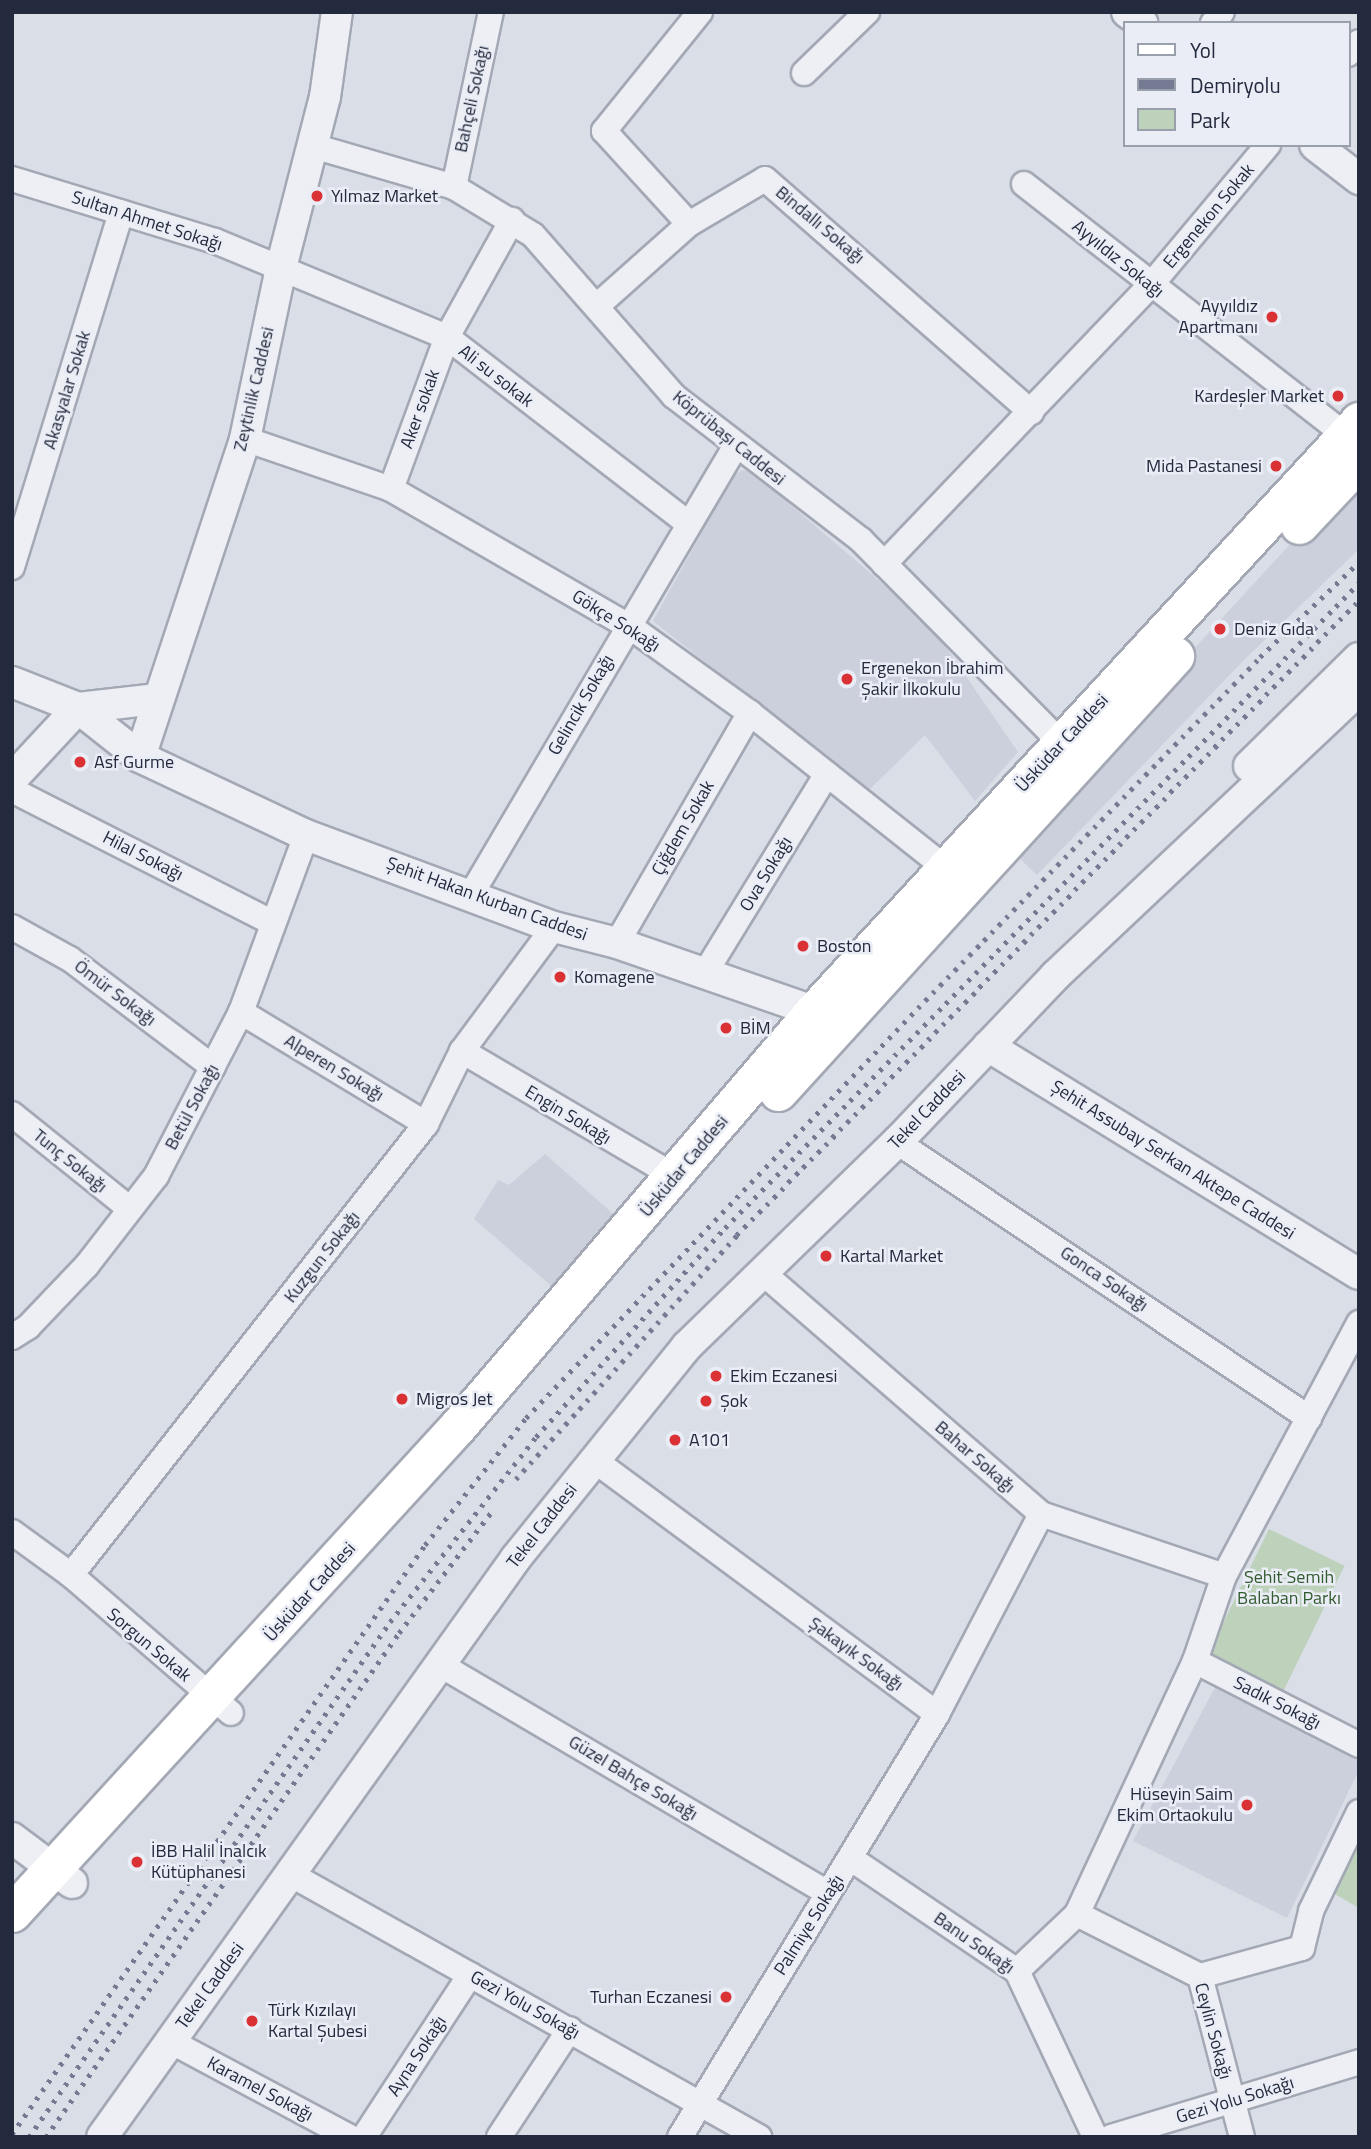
<!DOCTYPE html>
<html>
<head>
<meta charset="utf-8">
<style>
  body { margin:0 }
  #map { position:relative; width:1371px; height:2149px; overflow:hidden; background:#dadee7; font-family:"Titillium Web",sans-serif }
  div>[style] { position:absolute }
  .built>* { inset:0; background:#ccd0dc }
  .green>* { inset:0; background:#bdd1bb; transform-origin:0 0 }
  .roads { filter:drop-shadow(2px 0 #a3a8b4) drop-shadow(-2px 0 #a3a8b4) drop-shadow(0 2px #a3a8b4) drop-shadow(0 -2px #a3a8b4) }
  .minor>* { height:24px; margin:-12px; padding:0 12px; transform-origin:12px; border-radius:12px; background:#edeff5 }
  .tertiary>* { height:30px; margin:-15px; padding:0 15px; transform-origin:15px; border-radius:15px; background:#edeff5 }
  .primary>* { height:37px; margin:-18.5px; padding:0 18.5px; transform-origin:18.5px; border-radius:18.5px; background:#fff }
  .rail>* { height:5px; margin-top:-2.5px; transform-origin:0; background:repeating-linear-gradient(90deg,#737a92 0 3.5px,transparent 0 10.5px) }
  .dots>* { width:19px; height:19px; translate:-50% -50%; box-sizing:border-box; border:4px solid #eaedf5; border-radius:50% }
  span { translate:-50% -50%; white-space:nowrap; text-align:center; line-height:1.15; -webkit-text-stroke:5px #eaedf5; paint-order:stroke }
  .street-label { font-size:18px; color:#232a3e }
  .poi-label { font-size:18px; color:#232a3e }
  .left { translate:0 -50%; text-align:left }
  .right { translate:-100% -50%; text-align:right }
  .park-label { font-size:18px; color:#325b2f }
  .frame { position:absolute; inset:0; border:14px solid #232a3e; pointer-events:none }
  .legend { position:absolute; left:1123px; top:21px; width:228px; height:126px; box-sizing:border-box; background:#eaedf5; border:2px solid #9a9fac; margin:0; padding:9px 12px; list-style:none; font-size:21px; color:#232a3e }
  .legend li { display:flex; align-items:center; gap:14px; height:35px }
  .legend b { width:35px; border:2px solid #9a9fac }
</style>
</head>
<body>
<div id="map">
  <div class="built">
    <div style="clip-path:polygon(1359px 469px,1359px 549px,1246px 658px,1037px 875px,1010px 849px)"></div>
    <div style="clip-path:polygon(742px 470px,752px 472px,930px 624px,1018px 752px,975px 801px,925px 735px,868px 791px,653px 621px,733px 476px)"></div>
    <div style="clip-path:polygon(545px 1154px,619px 1219px,555px 1289px,474px 1219px,498px 1180px,509px 1185px)"></div>
    <div style="clip-path:polygon(1220px 1678px,1359px 1760px,1359px 1770px,1287px 1918px,1133px 1841px)"></div>
  </div>
  <div class="green">
    <div style="left:1269px;top:1529px;width:84px;height:143px;rotate:26deg"></div>
    <div style="clip-path:polygon(1359px 1836px,1359px 1908px,1333px 1893px)"></div>
  </div>
  <div class="roads">
    <div class="minor">
      <div style="left:1213px;top:23px;width:14px;rotate:-51deg"></div>
      <div style="left:1348px;top:54px;width:16px;rotate:-47deg"></div>
      <div style="left:804px;top:73px;width:88px;rotate:-44.1deg"></div>
      <div style="left:313px;top:146px;width:147px;rotate:16.2deg"></div>
      <div style="left:454px;top:187px;width:92px;rotate:31.3deg"></div>
      <div style="left:533px;top:235px;width:214px;rotate:48.8deg"></div>
      <div style="left:674px;top:396px;width:236px;rotate:37.6deg"></div>
      <div style="left:861px;top:540px;width:301px;rotate:45.4deg"></div>
      <div style="left:12px;top:179px;width:212px;rotate:17deg"></div>
      <div style="left:215px;top:241px;width:251px;rotate:22.5deg"></div>
      <div style="left:447px;top:337px;width:304px;rotate:37.7deg"></div>
      <div style="left:1024px;top:184px;width:409px;rotate:38deg"></div>
      <div style="left:454px;top:187px;width:179px;rotate:-78.1deg"></div>
      <div style="left:689px;top:224px;width:126px;rotate:-132.4deg"></div>
      <div style="left:604px;top:131px;width:153px;rotate:-51.1deg"></div>
      <div style="left:598px;top:305px;width:122px;rotate:-41.7deg"></div>
      <div style="left:689px;top:224px;width:88px;rotate:-30.6deg"></div>
      <div style="left:765px;top:179px;width:354px;rotate:41.2deg"></div>
      <div style="left:245px;top:439px;width:154px;rotate:18.9deg"></div>
      <div style="left:391px;top:489px;width:278px;rotate:30deg"></div>
      <div style="left:632px;top:628px;width:145px;rotate:35.8deg"></div>
      <div style="left:750px;top:713px;width:251px;rotate:38.4deg"></div>
      <div style="left:391px;top:489px;width:162px;rotate:-69.8deg"></div>
      <div style="left:447px;top:337px;width:134px;rotate:-60.9deg"></div>
      <div style="left:884px;top:564px;width:385px;rotate:-46.3deg"></div>
      <div style="left:1150px;top:286px;width:184px;rotate:-50.1deg"></div>
      <div style="left:12px;top:567px;width:371px;rotate:-72.9deg"></div>
      <div style="left:12px;top:790px;width:293px;rotate:27deg"></div>
      <div style="left:472px;top:893px;width:518px;rotate:-59.47deg"></div>
      <div style="left:12px;top:927px;width:66px;rotate:28.9deg"></div>
      <div style="left:70px;top:959px;width:179px;rotate:37.1deg"></div>
      <div style="left:617px;top:943px;width:266px;rotate:-60deg"></div>
      <div style="left:705px;top:973px;width:233px;rotate:-58.5deg"></div>
      <div style="left:241px;top:1012px;width:216px;rotate:31.2deg"></div>
      <div style="left:462px;top:1051px;width:248px;rotate:30.5deg"></div>
      <div style="left:12px;top:1114px;width:150px;rotate:38.8deg"></div>
      <div style="left:897px;top:1142px;width:496px;rotate:33.8deg"></div>
      <div style="left:763px;top:1273px;width:368px;rotate:40.9deg"></div>
      <div style="left:1041px;top:1514px;width:193px;rotate:18.7deg"></div>
      <div style="left:12px;top:1337px;width:19px;rotate:-32deg"></div>
      <div style="left:28px;top:1327px;width:86px;rotate:-46.4deg"></div>
      <div style="left:87px;top:1265px;width:113px;rotate:-52.2deg"></div>
      <div style="left:156px;top:1176px;width:185px;rotate:-62.6deg"></div>
      <div style="left:241px;top:1012px;width:189px;rotate:-69.8deg"></div>
      <div style="left:594px;top:1460px;width:427px;rotate:36.5deg"></div>
      <div style="left:937px;top:1714px;width:225px;rotate:-62.5deg"></div>
      <div style="left:12px;top:1532px;width:73px;rotate:36.1deg"></div>
      <div style="left:71px;top:1575px;width:211px;rotate:40.8deg"></div>
      <div style="left:71px;top:1575px;width:574px;rotate:-51.79deg"></div>
      <div style="left:426px;top:1124px;width:81px;rotate:-63.7deg"></div>
      <div style="left:462px;top:1051px;width:154px;rotate:-53.4deg"></div>
      <div style="left:1195px;top:1661px;width:184px;rotate:27.1deg"></div>
      <div style="left:439px;top:1664px;width:451px;rotate:30.5deg"></div>
      <div style="left:850px;top:1858px;width:202px;rotate:34.1deg"></div>
      <div style="left:1017px;top:1971px;width:183px;rotate:64.8deg"></div>
      <div style="left:290px;top:1874px;width:538px;rotate:29.28deg"></div>
      <div style="left:1077px;top:1914px;width:138px;rotate:26.8deg"></div>
      <div style="left:1200px;top:1976px;width:166px;rotate:75.4deg"></div>
      <div style="left:1017px;top:1971px;width:83px;rotate:-43.5deg"></div>
      <div style="left:1077px;top:1914px;width:279px;rotate:-65deg"></div>
      <div style="left:1195px;top:1661px;width:90px;rotate:-71.2deg"></div>
      <div style="left:1224px;top:1576px;width:287px;rotate:-61.9deg"></div>
      <div style="left:1200px;top:1976px;width:106px;rotate:-15.4deg"></div>
      <div style="left:1302px;top:1948px;width:38px;rotate:-76deg"></div>
      <div style="left:1311px;top:1911px;width:110px;rotate:-64.1deg"></div>
      <div style="left:170px;top:2041px;width:204px;rotate:28.1deg"></div>
      <div style="left:364px;top:2137px;width:194px;rotate:-56.8deg"></div>
      <div style="left:499px;top:2137px;width:129px;rotate:-56.7deg"></div>
      <div style="left:680px;top:2137px;width:495px;rotate:-58.7deg"></div>
      <div style="left:1111px;top:2137px;width:259px;rotate:-16.8deg"></div>
    </div>
    <div class="tertiary">
      <div style="left:1127px;top:12px;width:19px;rotate:36deg"></div>
      <div style="left:1315px;top:145px;width:56px;rotate:37.7deg"></div>
      <div style="left:12px;top:682px;width:71px;rotate:21.5deg"></div>
      <div style="left:78px;top:708px;width:79px;rotate:38.3deg"></div>
      <div style="left:140px;top:757px;width:183px;rotate:25.2deg"></div>
      <div style="left:306px;top:835px;width:265px;rotate:20.4deg"></div>
      <div style="left:554px;top:927px;width:65px;rotate:14.3deg"></div>
      <div style="left:617px;top:943px;width:230px;rotate:19.1deg"></div>
      <div style="left:78px;top:708px;width:80px;rotate:-6.5deg"></div>
      <div style="left:140px;top:757px;width:335px;rotate:-71.7deg"></div>
      <div style="left:245px;top:439px;width:175px;rotate:-78.1deg"></div>
      <div style="left:281px;top:268px;width:177px;rotate:-75.6deg"></div>
      <div style="left:325px;top:97px;width:86px;rotate:-82deg"></div>
      <div style="left:1249px;top:766px;width:154px;rotate:-44.5deg"></div>
      <div style="left:12px;top:779px;width:97px;rotate:-47.1deg"></div>
      <div style="left:988px;top:1046px;width:435px;rotate:31.6deg"></div>
      <div style="left:12px;top:1838px;width:75px;rotate:36.9deg"></div>
      <div style="left:102px;top:2137px;width:712px;rotate:-54.43deg"></div>
      <div style="left:516px;top:1558px;width:272px;rotate:-51.1deg"></div>
      <div style="left:687px;top:1346px;width:293px;rotate:-44.2deg"></div>
      <div style="left:897px;top:1142px;width:229px;rotate:-46.4deg"></div>
      <div style="left:1055px;top:976px;width:417px;rotate:-43.3deg"></div>
    </div>
    <div class="primary">
      <div style="left:1299px;top:525px;width:88px;rotate:-46.8deg"></div>
      <div style="left:778px;top:1092px;width:590px;rotate:-47.68deg"></div>
      <div style="left:12px;top:1913px;width:660px;rotate:-47.52deg"></div>
      <div style="left:458px;top:1426px;width:545px;rotate:-49.39deg"></div>
      <div style="left:813px;top:1012px;width:805px;rotate:-47.27deg"></div>
    </div>
  </div>
  <div class="rail">
    <div style="left:516px;top:1479px;width:329px;rotate:-47.8deg"></div>
    <div style="left:737px;top:1235px;width:889px;rotate:-45.59deg"></div>
    <div style="left:12px;top:2134px;width:719px;rotate:-54.96deg"></div>
    <div style="left:425px;top:1545px;width:162px;rotate:-51.5deg"></div>
    <div style="left:526px;top:1418px;width:567px;rotate:-46.29deg"></div>
    <div style="left:918px;top:1008px;width:490px;rotate:-45.7deg"></div>
    <div style="left:1260px;top:657px;width:137px;rotate:-43.8deg"></div>
    <div style="left:29px;top:2137px;width:629px;rotate:-54.97deg"></div>
    <div style="left:390px;top:1622px;width:236px;rotate:-51.7deg"></div>
    <div style="left:536px;top:1437px;width:282px;rotate:-47.9deg"></div>
    <div style="left:725px;top:1228px;width:904px;rotate:-45.49deg"></div>
    <div style="left:46px;top:2137px;width:615px;rotate:-54.99deg"></div>
    <div style="left:399px;top:1633px;width:155px;rotate:-52.6deg"></div>
  </div>
  <div class="dots">
    <div style="left:317px;top:196px;background:#da3134"></div>
    <div style="left:1272px;top:317px;background:#da3134"></div>
    <div style="left:1338px;top:396px;background:#da3134"></div>
    <div style="left:1276px;top:466px;background:#da3134"></div>
    <div style="left:1220px;top:629px;background:#da3134"></div>
    <div style="left:847px;top:679px;background:#da3134"></div>
    <div style="left:80px;top:762px;background:#da3134"></div>
    <div style="left:803px;top:946px;background:#da3134"></div>
    <div style="left:560px;top:977px;background:#da3134"></div>
    <div style="left:726px;top:1028px;background:#da3134"></div>
    <div style="left:826px;top:1256px;background:#da3134"></div>
    <div style="left:716px;top:1376px;background:#da3134"></div>
    <div style="left:402px;top:1399px;background:#da3134"></div>
    <div style="left:706px;top:1401px;background:#da3134"></div>
    <div style="left:675px;top:1440px;background:#da3134"></div>
    <div style="left:1247px;top:1805px;background:#da3134"></div>
    <div style="left:137px;top:1862px;background:#da3134"></div>
    <div style="left:726px;top:1997px;background:#da3134"></div>
    <div style="left:252px;top:2021px;background:#da3134"></div>
  </div>
  <div class="street-label">
    <span style="left:472px;top:99px;rotate:-78deg">Bahçeli Sokağı</span>
    <span style="left:1209px;top:216px;rotate:-50deg">Ergenekon Sokak</span>
    <span style="left:147px;top:221px;rotate:18deg">Sultan Ahmet Sokağı</span>
    <span style="left:820px;top:225px;rotate:40deg">Bindallı Sokağı</span>
    <span style="left:1118px;top:259px;rotate:39deg">Ayyıldız Sokağı</span>
    <span style="left:496px;top:376px;rotate:38deg">Ali su sokak</span>
    <span style="left:254px;top:389px;rotate:-77deg">Zeytinlik Caddesi</span>
    <span style="left:67px;top:390px;rotate:-73deg">Akasyalar Sokak</span>
    <span style="left:420px;top:409px;rotate:-70deg">Aker sokak</span>
    <span style="left:729px;top:438px;rotate:39deg">Köprübaşı Caddesi</span>
    <span style="left:616px;top:621px;rotate:32deg">Gökçe Sokağı</span>
    <span style="left:581px;top:705px;rotate:-60deg">Gelincik Sokağı</span>
    <span style="left:1062px;top:743px;rotate:-47deg">Üsküdar Caddesi</span>
    <span style="left:683px;top:828px;rotate:-60deg">Çiğdem Sokak</span>
    <span style="left:143px;top:856px;rotate:27deg">Hilal Sokağı</span>
    <span style="left:766px;top:874px;rotate:-59deg">Ova Sokağı</span>
    <span style="left:487px;top:899px;rotate:20deg">Şehit Hakan Kurban Caddesi</span>
    <span style="left:115px;top:993px;rotate:37deg">Ömür Sokağı</span>
    <span style="left:334px;top:1068px;rotate:31deg">Alperen Sokağı</span>
    <span style="left:192px;top:1107px;rotate:-62deg">Betül Sokağı</span>
    <span style="left:927px;top:1110px;rotate:-46deg">Tekel Caddesi</span>
    <span style="left:568px;top:1115px;rotate:31deg">Engin Sokağı</span>
    <span style="left:1173px;top:1160px;rotate:32deg">Şehit Assubay Serkan Aktepe Caddesi</span>
    <span style="left:70px;top:1161px;rotate:39deg">Tunç Sokağı</span>
    <span style="left:684px;top:1166px;rotate:-50deg">Üsküdar Caddesi</span>
    <span style="left:322px;top:1257px;rotate:-52deg">Kuzgun Sokağı</span>
    <span style="left:1104px;top:1279px;rotate:34deg">Gonca Sokağı</span>
    <span style="left:975px;top:1457px;rotate:41deg">Bahar Sokağı</span>
    <span style="left:542px;top:1526px;rotate:-52deg">Tekel Caddesi</span>
    <span style="left:310px;top:1592px;rotate:-48deg">Üsküdar Caddesi</span>
    <span style="left:149px;top:1645px;rotate:40deg">Sorgun Sokak</span>
    <span style="left:856px;top:1654px;rotate:36deg">Şakayık Sokağı</span>
    <span style="left:1277px;top:1703px;rotate:27deg">Sadık Sokağı</span>
    <span style="left:633px;top:1778px;rotate:31deg">Güzel Bahçe Sokağı</span>
    <span style="left:809px;top:1925px;rotate:-58deg">Palmiye Sokağı</span>
    <span style="left:974px;top:1943px;rotate:35deg">Banu Sokağı</span>
    <span style="left:210px;top:1986px;rotate:-54deg">Tekel Caddesi</span>
    <span style="left:525px;top:2005px;rotate:29deg">Gezi Yolu Sokağı</span>
    <span style="left:1213px;top:2031px;rotate:75deg">Ceylin Sokağı</span>
    <span style="left:417px;top:2056px;rotate:-57deg">Ayna Sokağı</span>
    <span style="left:260px;top:2089px;rotate:28deg">Karamel Sokağı</span>
    <span style="left:1235px;top:2100px;rotate:-17deg">Gezi Yolu Sokağı</span>
  </div>
  <div class="poi-label">
    <span class="left" style="left:331px;top:196px">Yılmaz Market</span>
    <span class="right" style="left:1258px;top:317px">Ayyıldız<br>Apartmanı</span>
    <span class="right" style="left:1324px;top:396px">Kardeşler Market</span>
    <span class="right" style="left:1262px;top:466px">Mida Pastanesi</span>
    <span class="left" style="left:1234px;top:629px">Deniz Gıda</span>
    <span class="left" style="left:861px;top:679px">Ergenekon İbrahim<br>Şakir İlkokulu</span>
    <span class="left" style="left:94px;top:762px">Asf Gurme</span>
    <span class="left" style="left:817px;top:946px">Boston</span>
    <span class="left" style="left:574px;top:977px">Komagene</span>
    <span class="left" style="left:740px;top:1028px">BİM</span>
    <span class="left" style="left:840px;top:1256px">Kartal Market</span>
    <span class="left" style="left:730px;top:1376px">Ekim Eczanesi</span>
    <span class="left" style="left:416px;top:1399px">Migros Jet</span>
    <span class="left" style="left:720px;top:1401px">Şok</span>
    <span class="left" style="left:689px;top:1440px">A101</span>
    <span class="right" style="left:1233px;top:1805px">Hüseyin Saim<br>Ekim Ortaokulu</span>
    <span class="left" style="left:151px;top:1862px">İBB Halil İnalcık<br>Kütüphanesi</span>
    <span class="right" style="left:712px;top:1997px">Turhan Eczanesi</span>
    <span class="left" style="left:268px;top:2021px">Türk Kızılayı<br>Kartal Şubesi</span>
  </div>
  <div class="park-label">
    <span style="left:1289px;top:1588px">Şehit Semih<br>Balaban Parkı</span>
  </div>
  <div class="frame"></div>
  <ul class="legend">
  <li><b style="height:9px;background:#fff"></b>Yol</li>
  <li><b style="height:9px;background:#737a92"></b>Demiryolu</li>
  <li><b style="height:19px;background:#bdd1bb"></b>Park</li>
  </ul>
</div>
</body>
</html>
